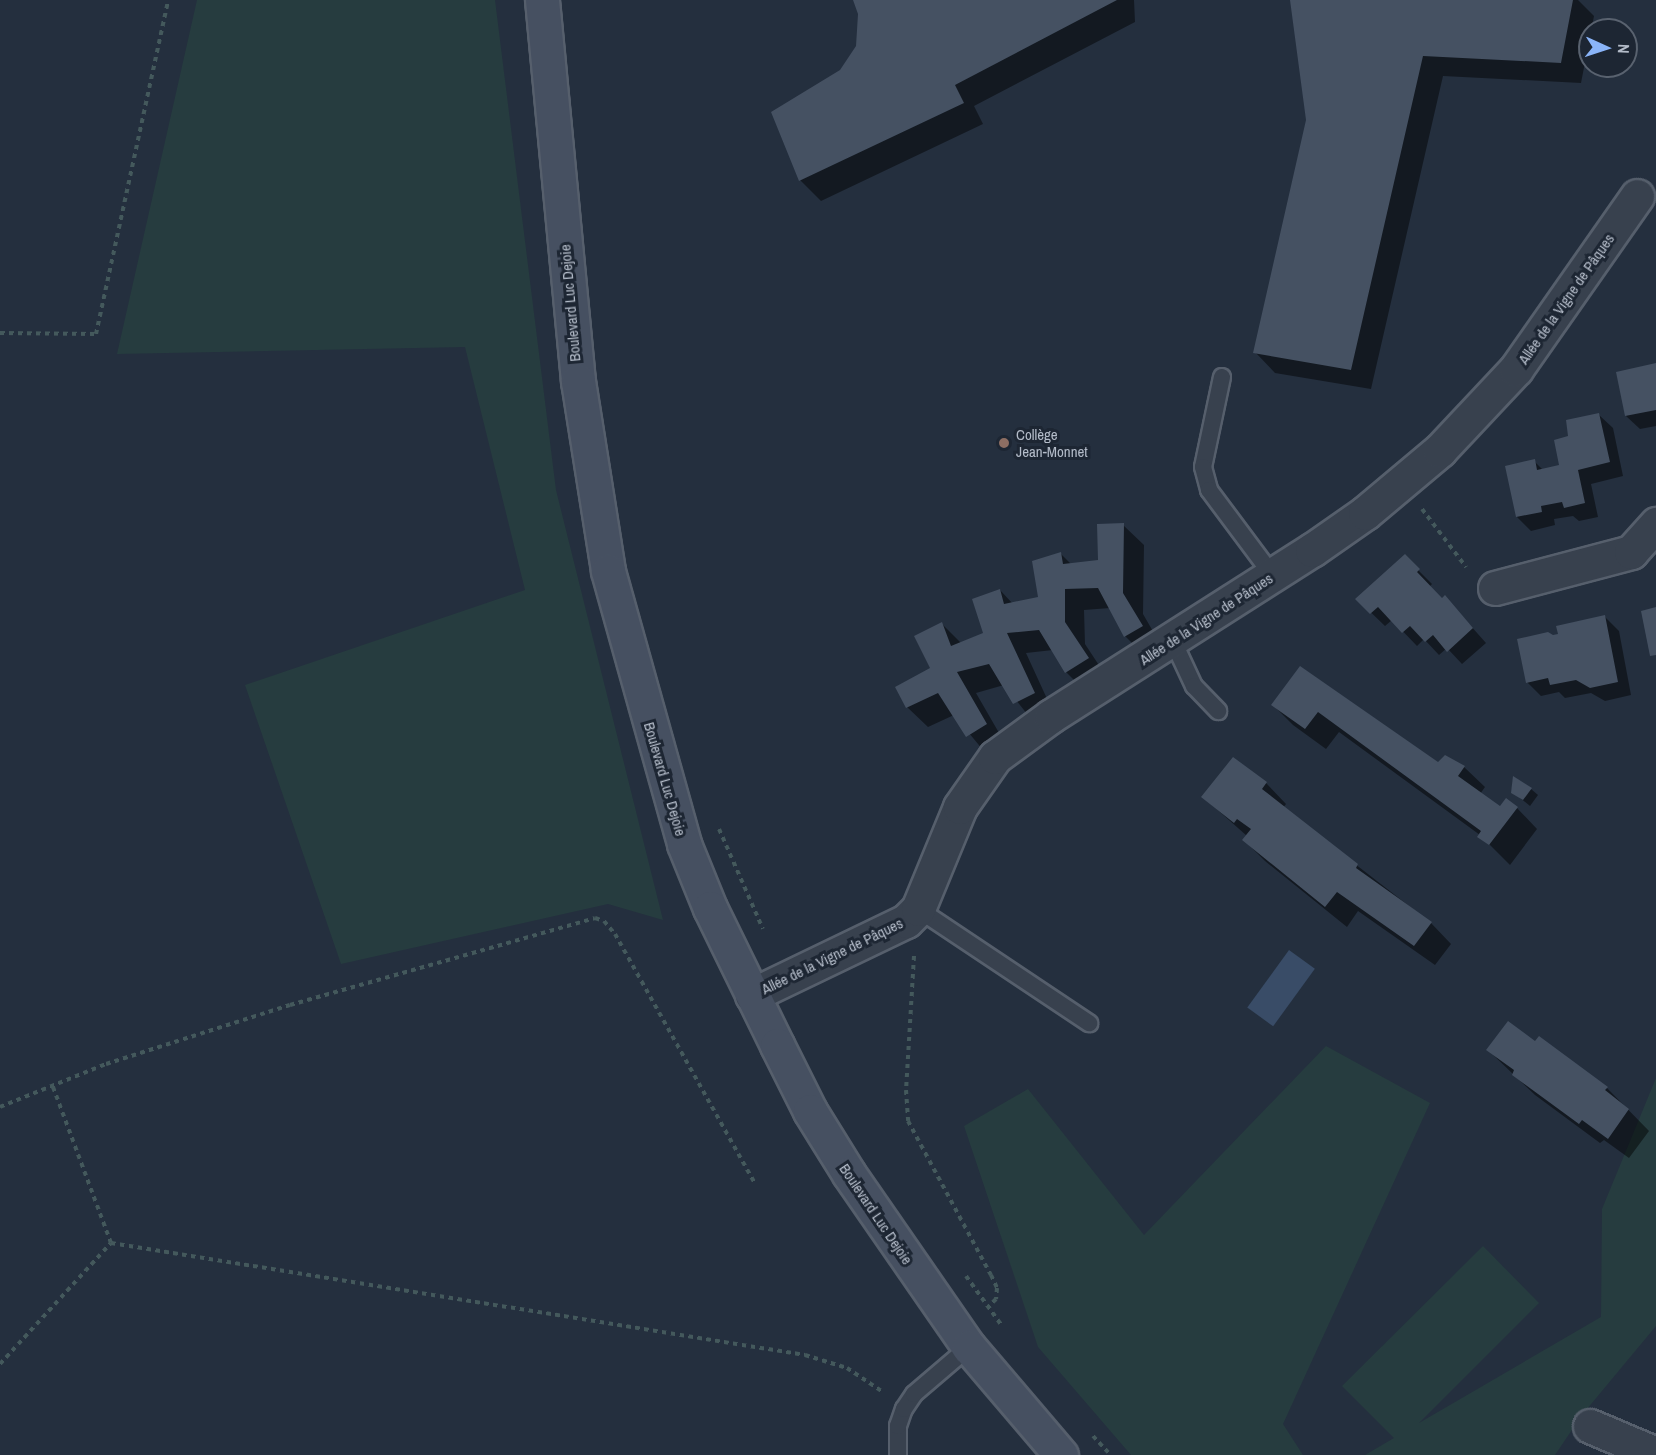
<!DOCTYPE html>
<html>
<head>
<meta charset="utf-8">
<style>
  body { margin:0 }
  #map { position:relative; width:1656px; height:1455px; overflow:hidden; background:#242f3e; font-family:"Archivo Narrow",sans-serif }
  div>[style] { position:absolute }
  .green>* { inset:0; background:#263c3f }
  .water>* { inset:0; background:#394c67; transform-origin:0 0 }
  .shadow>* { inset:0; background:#0007 }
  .building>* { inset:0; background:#455162 }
  .path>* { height:4px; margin-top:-2px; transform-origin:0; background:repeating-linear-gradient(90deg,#44595c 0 4.5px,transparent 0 9px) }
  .roads { filter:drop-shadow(2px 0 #565f6c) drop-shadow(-2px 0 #565f6c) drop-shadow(0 2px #565f6c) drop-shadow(0 -2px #565f6c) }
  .service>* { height:16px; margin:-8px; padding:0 8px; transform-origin:8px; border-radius:8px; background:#38414e }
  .minor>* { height:33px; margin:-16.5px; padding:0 16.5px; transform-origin:16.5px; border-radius:16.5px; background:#38414e }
  .secondary>* { height:33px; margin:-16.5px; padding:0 16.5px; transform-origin:16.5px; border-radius:16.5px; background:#465061 }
  .dots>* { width:16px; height:16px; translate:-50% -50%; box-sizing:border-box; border:3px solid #1d2633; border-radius:50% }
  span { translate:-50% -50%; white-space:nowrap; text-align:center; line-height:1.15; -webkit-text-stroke:6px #1d2633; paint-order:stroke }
  .street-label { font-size:15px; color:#b4bcc9 }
  .poi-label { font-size:15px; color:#b4bcc9 }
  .left { translate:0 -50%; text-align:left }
  .north { position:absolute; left:1578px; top:18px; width:60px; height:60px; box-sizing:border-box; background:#1d2633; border:2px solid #59626f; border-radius:50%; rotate:93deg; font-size:16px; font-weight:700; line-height:24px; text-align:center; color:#b4bcc9 }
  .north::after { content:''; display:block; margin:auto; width:21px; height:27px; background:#8ab4f8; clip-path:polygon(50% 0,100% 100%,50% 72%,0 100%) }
</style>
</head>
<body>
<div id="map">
  <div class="green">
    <div style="clip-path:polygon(197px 0,495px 0,556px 490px,663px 920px,608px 904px,341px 964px,245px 685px,525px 590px,465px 347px,117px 354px)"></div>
    <div style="clip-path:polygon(1326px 1046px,1430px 1103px,1283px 1424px,1303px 1455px,1131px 1455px,1038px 1347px,964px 1126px,1028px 1089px,1144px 1235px)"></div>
    <div style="clip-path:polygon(1656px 1078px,1656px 1326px,1582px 1415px,1555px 1455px,1365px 1455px,1394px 1438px,1342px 1386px,1483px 1246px,1539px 1303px,1419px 1423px,1601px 1317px,1602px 1209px)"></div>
  </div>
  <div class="water">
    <div style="left:1289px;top:950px;width:32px;height:71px;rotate:36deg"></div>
  </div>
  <div class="shadow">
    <div style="clip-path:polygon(854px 0,1134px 0,1135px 22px,974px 106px,983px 124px,821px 201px,800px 180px,841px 71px,857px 47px,860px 14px)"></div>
    <div style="clip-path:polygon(1292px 0,1578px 0,1594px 16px,1581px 83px,1443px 76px,1371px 389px,1275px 373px,1255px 352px,1308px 120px)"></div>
    <div style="clip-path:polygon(1656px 364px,1656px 426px,1640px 429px,1626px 416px)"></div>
    <div style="clip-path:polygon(1599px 415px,1613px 428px,1623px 476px,1591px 484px,1598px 517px,1579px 521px,1573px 516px,1554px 519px,1555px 525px,1531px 531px,1517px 517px,1534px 461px,1543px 470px,1561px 466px,1570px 437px)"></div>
    <div style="clip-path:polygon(1123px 525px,1144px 545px,1143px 614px,1162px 647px,1145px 656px,1125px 636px,1110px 608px,1084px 610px,1085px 644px,1108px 679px,1087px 693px,1066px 672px,1053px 650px,1026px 653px,1054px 714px,1035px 724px,1004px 685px,976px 693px,1006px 745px,988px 756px,954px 715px,928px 727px,907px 707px,932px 668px,942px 624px,961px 643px,985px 633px,1000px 590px,1013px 604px,1040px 598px,1061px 554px,1072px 565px,1100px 561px)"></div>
    <div style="clip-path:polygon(1405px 557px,1432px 584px,1429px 587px,1442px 600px,1445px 597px,1486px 643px,1462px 664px,1447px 648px,1439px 655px,1424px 639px,1417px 646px,1392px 620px,1385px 626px,1357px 599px)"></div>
    <div style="clip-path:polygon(1605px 617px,1619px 631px,1631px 695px,1605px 701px,1591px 693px,1565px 698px,1559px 692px,1541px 696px,1527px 682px,1553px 637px)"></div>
    <div style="clip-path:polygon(1300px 668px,1439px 764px,1464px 767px,1485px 787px,1480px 794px,1500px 808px,1517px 808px,1537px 829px,1510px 865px,1480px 835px,1339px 732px,1326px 749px,1293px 725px,1273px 705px)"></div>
    <div style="clip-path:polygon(1266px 783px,1286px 804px,1283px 808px,1431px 923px,1451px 944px,1435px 965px,1358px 911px,1347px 927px,1265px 861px,1244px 840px,1247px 836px,1203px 797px)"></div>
    <div style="clip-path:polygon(1531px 789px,1538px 795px,1530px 806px,1513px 792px)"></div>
    <div style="clip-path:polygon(1536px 1043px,1607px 1088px,1649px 1131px,1629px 1158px,1604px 1140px,1600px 1143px,1535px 1095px,1488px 1050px)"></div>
  </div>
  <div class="building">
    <div style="clip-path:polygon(853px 0,1117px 0,955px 85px,964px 103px,799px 181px,771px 112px,840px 70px,856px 46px,858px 14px)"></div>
    <div style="clip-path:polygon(1290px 0,1573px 0,1561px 63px,1423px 56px,1351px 370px,1253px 353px,1306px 120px)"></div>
    <div style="clip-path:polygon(1656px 363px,1656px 410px,1625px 416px,1616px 372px)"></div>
    <div style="clip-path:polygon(1599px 413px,1610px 462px,1578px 470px,1585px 503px,1564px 508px,1562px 502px,1541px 506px,1542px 512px,1516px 517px,1505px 466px,1535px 459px,1537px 470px,1559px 465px,1554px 440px,1568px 436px,1566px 420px)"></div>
    <div style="clip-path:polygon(1124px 523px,1123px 593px,1143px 626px,1124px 637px,1098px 588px,1065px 589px,1065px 622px,1089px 658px,1065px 673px,1039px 630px,1007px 633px,1035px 693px,1013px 704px,989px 664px,957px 672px,987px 724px,966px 737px,938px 693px,906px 708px,895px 687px,930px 668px,914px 636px,942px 622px,951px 646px,983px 633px,972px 599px,1000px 589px,1004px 604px,1038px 597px,1032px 561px,1061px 552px,1063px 564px,1098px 560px,1097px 524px)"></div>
    <div style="clip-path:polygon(1405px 554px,1420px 569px,1417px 572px,1442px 598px,1445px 595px,1473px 628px,1447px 652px,1433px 635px,1425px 642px,1410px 626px,1402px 633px,1378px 607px,1370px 614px,1355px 599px)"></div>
    <div style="clip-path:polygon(1656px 607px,1656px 655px,1650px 656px,1641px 611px)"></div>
    <div style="clip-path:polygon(1605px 615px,1618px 682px,1590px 688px,1576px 680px,1550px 685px,1548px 678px,1526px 683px,1517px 639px,1548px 632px,1553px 635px,1558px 634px,1556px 626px)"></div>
    <div style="clip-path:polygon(1300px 666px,1438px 762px,1445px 755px,1465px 766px,1458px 776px,1500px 806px,1506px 798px,1518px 807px,1489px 845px,1477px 837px,1481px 831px,1318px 712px,1305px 729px,1271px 705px)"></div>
    <div style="clip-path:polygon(1233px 757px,1267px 782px,1262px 789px,1358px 864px,1356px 868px,1432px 922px,1414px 946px,1337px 892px,1325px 907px,1242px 840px,1251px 829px,1237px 819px,1234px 823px,1201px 797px)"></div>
    <div style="clip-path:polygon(1513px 776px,1532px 788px,1523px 800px,1511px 793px)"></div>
    <div style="clip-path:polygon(1508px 1021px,1535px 1041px,1539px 1036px,1608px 1087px,1605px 1090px,1629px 1109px,1608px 1139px,1582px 1120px,1579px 1124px,1512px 1075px,1514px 1070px,1486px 1050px)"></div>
  </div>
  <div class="path">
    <div style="left:0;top:333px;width:96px;rotate:0.6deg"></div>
    <div style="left:96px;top:334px;width:342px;rotate:-77.8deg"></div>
    <div style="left:1422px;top:509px;width:73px;rotate:52.8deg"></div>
    <div style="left:719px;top:829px;width:109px;rotate:66.3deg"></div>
    <div style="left:914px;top:956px;width:134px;rotate:93.4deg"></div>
    <div style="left:906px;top:1090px;width:31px;rotate:86deg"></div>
    <div style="left:908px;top:1121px;width:175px;rotate:61.7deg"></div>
    <div style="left:991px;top:1275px;width:14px;rotate:65deg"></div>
    <div style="left:997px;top:1288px;width:11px;rotate:95deg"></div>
    <div style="left:996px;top:1299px;width:10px;rotate:135deg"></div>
    <div style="left:53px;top:1087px;width:166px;rotate:69.6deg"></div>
    <div style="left:111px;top:1243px;width:703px;rotate:9.17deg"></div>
    <div style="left:805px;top:1355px;width:44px;rotate:17.2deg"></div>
    <div style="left:847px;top:1368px;width:43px;rotate:33.7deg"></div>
    <div style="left:0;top:1107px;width:114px;rotate:-22.1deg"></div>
    <div style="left:106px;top:1064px;width:193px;rotate:-17.8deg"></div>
    <div style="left:290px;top:1005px;width:317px;rotate:-15.9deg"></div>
    <div style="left:595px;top:918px;width:9px;rotate:18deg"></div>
    <div style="left:604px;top:921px;width:17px;rotate:50deg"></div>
    <div style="left:615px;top:934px;width:284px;rotate:60.7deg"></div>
    <div style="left:966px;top:1276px;width:62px;rotate:54.2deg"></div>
    <div style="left:0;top:1364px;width:164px;rotate:-47.5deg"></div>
    <div style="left:1093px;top:1436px;width:26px;rotate:47deg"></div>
  </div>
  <div class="roads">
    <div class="service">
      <div style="left:1222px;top:377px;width:92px;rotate:101.9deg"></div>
      <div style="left:1203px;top:467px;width:24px;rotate:75deg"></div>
      <div style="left:1209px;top:490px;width:107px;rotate:53.3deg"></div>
      <div style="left:1173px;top:641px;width:50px;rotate:65deg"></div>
      <div style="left:1194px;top:686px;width:35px;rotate:46deg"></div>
      <div style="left:918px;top:909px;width:206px;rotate:33.7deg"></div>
      <div style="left:898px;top:1455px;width:29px;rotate:-90deg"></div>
      <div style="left:898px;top:1426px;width:18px;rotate:-71deg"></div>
      <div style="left:904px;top:1409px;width:18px;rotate:-56deg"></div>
      <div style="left:914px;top:1394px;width:72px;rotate:-40.5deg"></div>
    </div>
    <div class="minor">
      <div style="left:1495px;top:588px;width:141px;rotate:-14.8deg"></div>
      <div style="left:1631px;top:552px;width:38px;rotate:-48deg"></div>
      <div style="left:752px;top:995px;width:171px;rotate:-25.7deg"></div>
      <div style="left:906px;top:921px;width:17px;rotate:-45deg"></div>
      <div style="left:918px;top:909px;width:110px;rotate:-67.6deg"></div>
      <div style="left:960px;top:807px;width:61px;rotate:-55deg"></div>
      <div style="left:995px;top:757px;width:69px;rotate:-36.2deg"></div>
      <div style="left:1051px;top:716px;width:309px;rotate:-32.5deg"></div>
      <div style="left:1312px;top:550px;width:65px;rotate:-34.9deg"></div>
      <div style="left:1365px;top:513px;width:98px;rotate:-40deg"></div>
      <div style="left:1440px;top:450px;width:111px;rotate:-46.8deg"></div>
      <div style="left:1516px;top:369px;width:211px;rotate:-55deg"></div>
      <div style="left:1590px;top:1426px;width:72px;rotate:23deg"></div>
    </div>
    <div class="secondary">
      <div style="left:542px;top:0;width:383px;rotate:84.6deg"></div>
      <div style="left:578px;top:381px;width:192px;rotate:81deg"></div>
      <div style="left:608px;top:571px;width:283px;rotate:74.4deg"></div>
      <div style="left:684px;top:844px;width:69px;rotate:67.9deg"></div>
      <div style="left:710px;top:908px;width:153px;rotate:63.9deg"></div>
      <div style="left:777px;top:1045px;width:74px;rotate:63.4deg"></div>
      <div style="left:810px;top:1111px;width:74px;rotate:58.2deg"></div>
      <div style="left:849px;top:1174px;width:211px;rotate:55.3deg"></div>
      <div style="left:969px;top:1347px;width:142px;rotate:49.6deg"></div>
    </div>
  </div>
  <div class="dots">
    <div style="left:1004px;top:443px;background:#8d6e63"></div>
  </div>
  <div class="street-label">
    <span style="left:1566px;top:299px;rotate:-55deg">Allée de la Vigne de Pâques</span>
    <span style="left:570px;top:303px;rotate:-95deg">Boulevard Luc Dejoie</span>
    <span style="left:1206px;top:619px;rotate:-33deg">Allée de la Vigne de Pâques</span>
    <span style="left:665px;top:779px;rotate:74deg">Boulevard Luc Dejoie</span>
    <span style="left:832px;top:956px;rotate:-26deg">Allée de la Vigne de Pâques</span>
    <span style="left:876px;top:1214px;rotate:56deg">Boulevard Luc Dejoie</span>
  </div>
  <div class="poi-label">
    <span class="left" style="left:1016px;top:443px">Collège<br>Jean-Monnet</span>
  </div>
  <div class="north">N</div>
</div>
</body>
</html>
